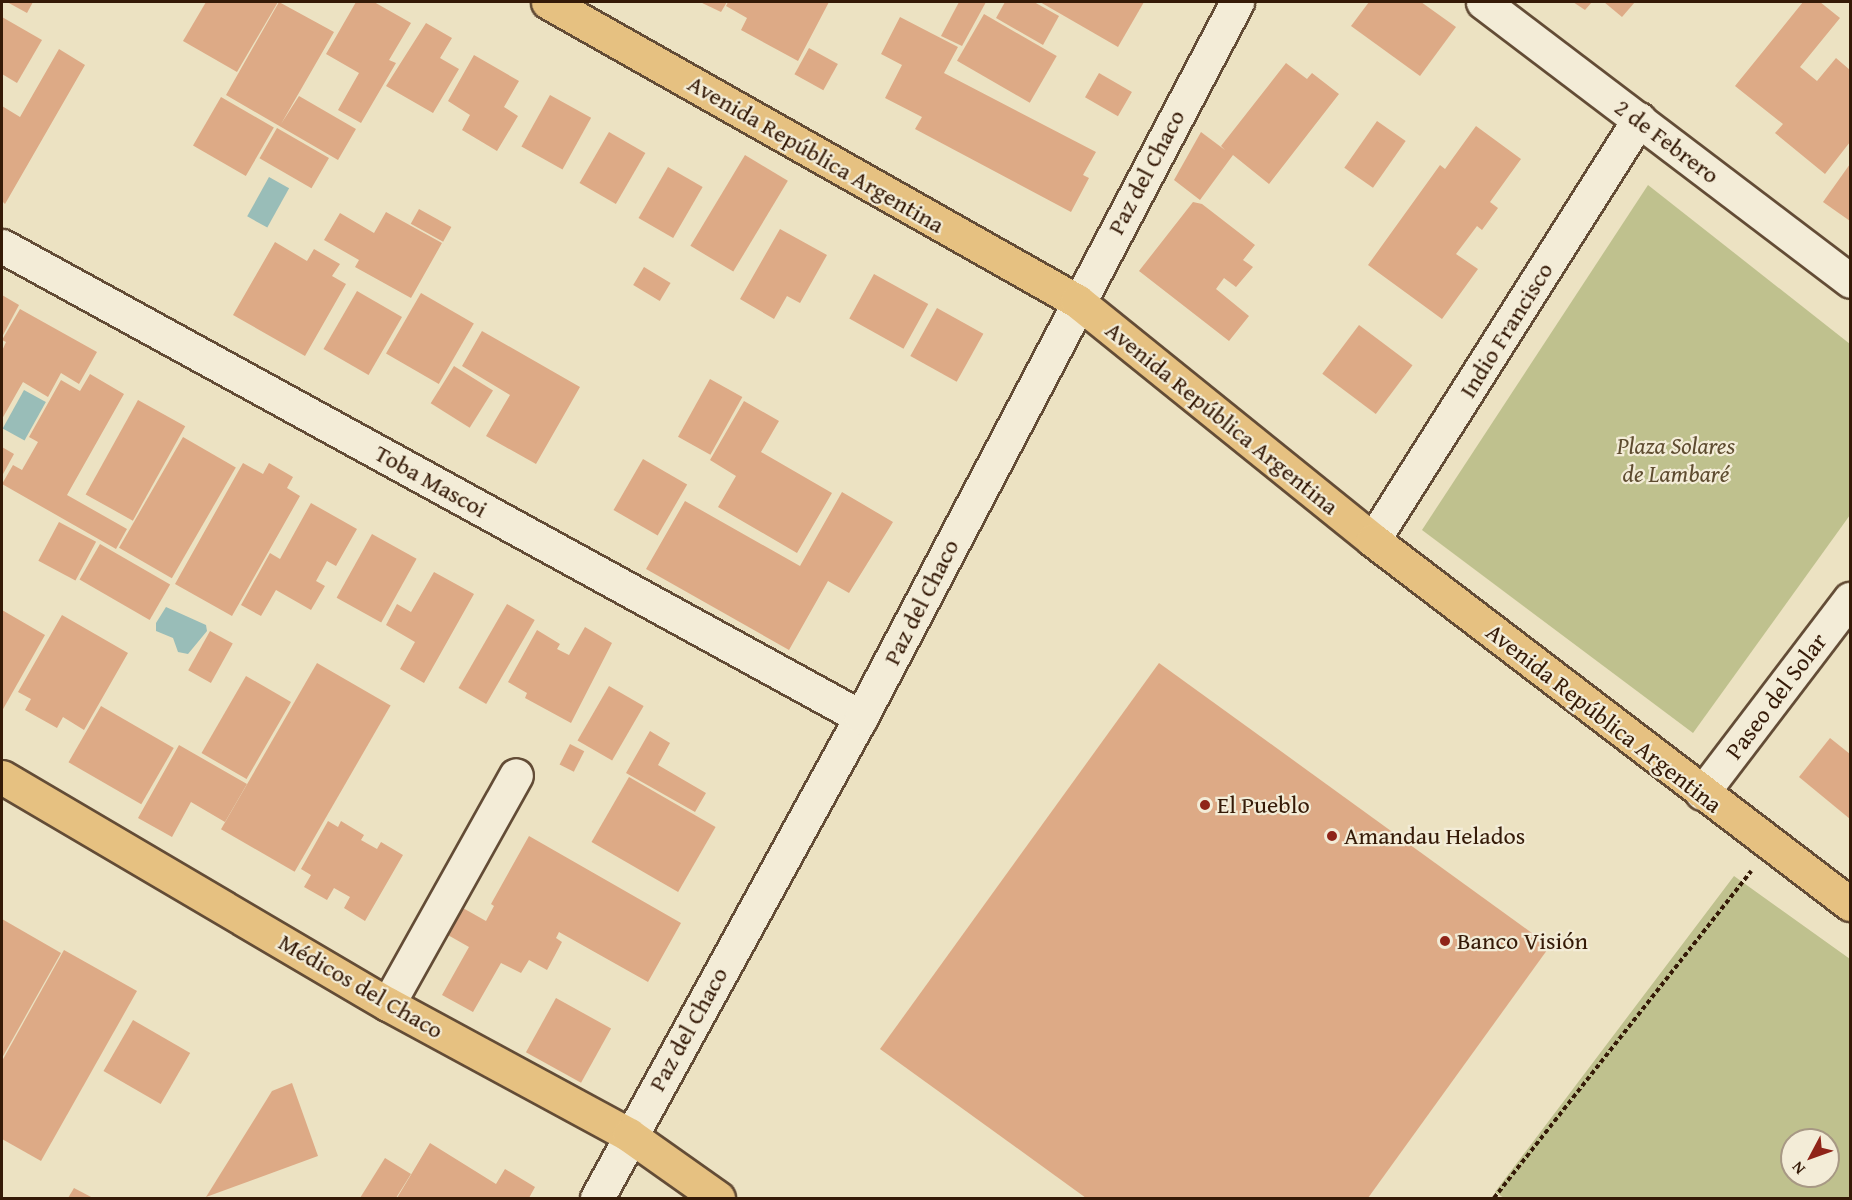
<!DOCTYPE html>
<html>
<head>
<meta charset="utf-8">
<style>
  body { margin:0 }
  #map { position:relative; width:1852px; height:1200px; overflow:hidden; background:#ece2c2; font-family:"Gentium Book Plus",serif }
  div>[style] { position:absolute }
  .green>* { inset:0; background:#bfc18e }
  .water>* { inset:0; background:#99bdb8; transform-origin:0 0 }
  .building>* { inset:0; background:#ddaa86; transform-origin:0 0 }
  .path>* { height:4px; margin-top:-2px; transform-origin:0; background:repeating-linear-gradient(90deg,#351a07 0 4.5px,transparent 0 7.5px) }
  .roads { filter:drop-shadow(2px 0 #634c36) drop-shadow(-2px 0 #634c36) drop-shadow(0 2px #634c36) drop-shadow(0 -2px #634c36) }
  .minor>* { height:33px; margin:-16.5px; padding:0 16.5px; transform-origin:16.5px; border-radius:16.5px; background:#f3ecd7 }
  .major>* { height:33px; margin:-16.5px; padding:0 16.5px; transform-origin:16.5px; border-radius:16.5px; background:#e6c181 }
  .dots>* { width:16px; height:16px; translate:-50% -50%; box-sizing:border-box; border:3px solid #f3ecd7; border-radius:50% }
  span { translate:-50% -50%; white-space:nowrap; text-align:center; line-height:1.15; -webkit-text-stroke:4.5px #f3ecd7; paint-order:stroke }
  .street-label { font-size:24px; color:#351a07 }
  .park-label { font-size:24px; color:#5e4c30; font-style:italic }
  .poi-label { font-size:24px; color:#351a07 }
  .left { translate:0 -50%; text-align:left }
  .frame { position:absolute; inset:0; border:3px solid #351a07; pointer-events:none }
  .north { position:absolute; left:1780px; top:1128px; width:60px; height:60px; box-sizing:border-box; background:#f3ecd7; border:2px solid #a79884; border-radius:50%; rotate:229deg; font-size:16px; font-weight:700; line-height:24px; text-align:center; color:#351a07 }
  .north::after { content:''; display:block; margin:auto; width:21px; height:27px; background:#8f2418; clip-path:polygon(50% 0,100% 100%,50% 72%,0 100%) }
</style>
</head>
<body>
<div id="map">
  <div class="green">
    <div style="clip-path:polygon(1648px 185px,1850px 344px,1850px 515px,1693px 733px,1422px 530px)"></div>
    <div style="clip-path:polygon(evenodd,1734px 876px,1850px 959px,1850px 1198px,1504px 1198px,1495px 1192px,1734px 876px,1792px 1140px,1828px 1140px,1828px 1176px,1792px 1176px,1792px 1140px)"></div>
  </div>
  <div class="water">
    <div style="left:269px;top:177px;width:23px;height:45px;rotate:29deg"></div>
    <div style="left:24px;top:390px;width:25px;height:44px;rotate:29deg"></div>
    <div style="clip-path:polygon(166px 607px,206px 625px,207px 631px,188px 654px,178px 652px,173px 638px,156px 631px,156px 623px)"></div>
  </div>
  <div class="building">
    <div style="clip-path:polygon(7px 2px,33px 2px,27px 13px)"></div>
    <div style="clip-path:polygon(206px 2px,278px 2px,237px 72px,183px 41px)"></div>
    <div style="clip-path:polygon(279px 2px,334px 32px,281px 124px,299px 96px,356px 129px,338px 160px,226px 95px)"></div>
    <div style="clip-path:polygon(356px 2px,374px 2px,411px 23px,389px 60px,396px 63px,361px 123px,338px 110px,359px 73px,326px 54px)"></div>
    <div style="clip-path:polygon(700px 2px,727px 2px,721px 12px)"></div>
    <div style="clip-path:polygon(728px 2px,829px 2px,798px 61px,741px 30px,747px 18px,726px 6px)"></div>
    <div style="clip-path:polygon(959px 2px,986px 2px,962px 46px,941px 36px)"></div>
    <div style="clip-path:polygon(1005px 2px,1034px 2px,1059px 16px,1043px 45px,996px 18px)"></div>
    <div style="clip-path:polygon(1040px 2px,1144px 2px,1118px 47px)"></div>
    <div style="clip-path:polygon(1369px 2px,1421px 2px,1456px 27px,1420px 76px,1351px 26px)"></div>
    <div style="clip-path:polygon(1573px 2px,1592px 2px,1585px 10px)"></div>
    <div style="clip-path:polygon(1604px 2px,1635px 2px,1622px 17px)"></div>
    <div style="clip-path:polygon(1803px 2px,1820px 2px,1840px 18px,1800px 67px,1817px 81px,1836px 58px,1850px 70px,1850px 142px,1825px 174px,1775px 133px,1783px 124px,1735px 86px)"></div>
    <div style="left:984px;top:14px;width:84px;height:54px;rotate:30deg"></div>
    <div style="clip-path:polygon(2px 17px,42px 40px,17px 83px,2px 74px)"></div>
    <div style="clip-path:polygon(900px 17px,958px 47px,944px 73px,1096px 152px,1083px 175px,1089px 178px,1071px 212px,915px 129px,922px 117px,885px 98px,902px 65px,881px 54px)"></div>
    <div style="clip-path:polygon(426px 23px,452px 38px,440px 58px,459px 69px,433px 113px,386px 86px)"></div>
    <div style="left:809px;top:48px;width:33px;height:30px;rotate:29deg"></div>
    <div style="clip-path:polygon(59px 49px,85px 65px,5px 204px,2px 201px,2px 106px,20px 117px)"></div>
    <div style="clip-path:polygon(474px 55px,519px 81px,504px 107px,518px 116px,497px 151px,462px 130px,470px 115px,448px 101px)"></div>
    <div style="clip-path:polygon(1286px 63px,1307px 79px,1312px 73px,1339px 94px,1269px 184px,1233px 155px,1200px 200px,1174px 180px,1201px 132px,1225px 150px,1221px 146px)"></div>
    <div style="left:1099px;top:73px;width:38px;height:28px;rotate:30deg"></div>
    <div style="left:550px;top:95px;width:47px;height:59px;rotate:29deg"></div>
    <div style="left:221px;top:97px;width:61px;height:56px;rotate:30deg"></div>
    <div style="left:1377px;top:121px;width:35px;height:57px;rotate:35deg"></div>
    <div style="clip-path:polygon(1476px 126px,1521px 159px,1490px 202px,1498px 208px,1482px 230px,1477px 226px,1456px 254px,1478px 269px,1442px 319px,1368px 265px,1440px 165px,1445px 169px)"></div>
    <div style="left:277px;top:128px;width:60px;height:35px;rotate:30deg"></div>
    <div style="left:609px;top:132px;width:42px;height:59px;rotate:30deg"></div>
    <div style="left:745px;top:155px;width:50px;height:106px;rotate:31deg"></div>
    <div style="clip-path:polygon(1850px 164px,1850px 221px,1823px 202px)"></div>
    <div style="left:668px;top:167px;width:40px;height:59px;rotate:30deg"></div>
    <div style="clip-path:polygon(1193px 202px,1202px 204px,1255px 245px,1243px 260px,1253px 267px,1236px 287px,1224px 278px,1216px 289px,1249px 316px,1229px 341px,1139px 271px)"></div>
    <div style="left:419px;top:209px;width:37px;height:17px;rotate:29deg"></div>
    <div style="clip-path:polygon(386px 212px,442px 243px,411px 298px,355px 267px,359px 260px,324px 240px,340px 213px,374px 233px)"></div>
    <div style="clip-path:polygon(780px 229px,827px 255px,800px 303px,787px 296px,774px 319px,740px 299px)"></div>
    <div style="clip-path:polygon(275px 242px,307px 261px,314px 249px,340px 264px,332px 276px,346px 284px,305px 356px,233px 315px)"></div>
    <div style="left:644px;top:267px;width:31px;height:21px;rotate:31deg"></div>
    <div style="left:874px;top:274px;width:62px;height:51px;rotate:29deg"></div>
    <div style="left:357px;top:291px;width:52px;height:67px;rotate:30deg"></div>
    <div style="left:421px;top:293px;width:61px;height:70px;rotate:30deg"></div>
    <div style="clip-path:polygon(2px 295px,19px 305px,2px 337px)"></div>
    <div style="left:937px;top:308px;width:53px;height:55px;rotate:29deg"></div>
    <div style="clip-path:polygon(20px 309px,97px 352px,79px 384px,61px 373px,48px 397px,23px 382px,2px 419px,2px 351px,6px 342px,2px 340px)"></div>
    <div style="left:1359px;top:325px;width:67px;height:61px;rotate:37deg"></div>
    <div style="clip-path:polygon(482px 331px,580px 387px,536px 464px,486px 436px,510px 395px,462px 366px)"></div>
    <div style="left:454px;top:366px;width:46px;height:44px;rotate:32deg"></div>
    <div style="clip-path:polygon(90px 374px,124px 394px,67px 495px,127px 529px,116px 549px,2px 484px,13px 465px,22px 470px,38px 442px,29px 437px,61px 380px,80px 391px)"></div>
    <div style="left:710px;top:379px;width:37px;height:66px;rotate:29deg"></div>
    <div style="left:138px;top:400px;width:54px;height:108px;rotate:29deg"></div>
    <div style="clip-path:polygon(744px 401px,779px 421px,761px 452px,832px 493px,797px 553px,718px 507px,736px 476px,710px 460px)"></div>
    <div style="left:183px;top:437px;width:61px;height:128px;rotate:30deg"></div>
    <div style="clip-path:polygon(2px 447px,14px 454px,2px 476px)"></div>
    <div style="left:643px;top:459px;width:51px;height:59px;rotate:30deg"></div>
    <div style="clip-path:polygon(243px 463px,263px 474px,269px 463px,293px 477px,287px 488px,300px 496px,232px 616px,175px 584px)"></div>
    <div style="clip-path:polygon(842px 492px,893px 522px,849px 593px,828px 581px,789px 650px,646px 569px,685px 501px,800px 566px)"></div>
    <div style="clip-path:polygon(311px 503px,357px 529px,336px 566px,327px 561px,316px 581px,325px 586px,311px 610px,276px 590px,261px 616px,241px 605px,270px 553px,280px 559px)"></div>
    <div style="left:59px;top:522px;width:42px;height:44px;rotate:28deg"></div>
    <div style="left:372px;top:534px;width:51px;height:73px;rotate:29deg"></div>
    <div style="left:100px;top:544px;width:81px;height:41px;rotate:30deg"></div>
    <div style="clip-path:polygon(434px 572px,474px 594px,424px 683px,400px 669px,415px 642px,386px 625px,397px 604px,411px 612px)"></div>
    <div style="left:507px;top:604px;width:32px;height:97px;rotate:30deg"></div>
    <div style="clip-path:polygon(2px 610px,45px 635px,2px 711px)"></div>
    <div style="clip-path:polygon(62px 615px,128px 653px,84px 730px,63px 717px,57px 728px,25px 710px,31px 699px,18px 692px)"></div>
    <div style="clip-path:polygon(585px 627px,612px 643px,571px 723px,525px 698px,527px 693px,508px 682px,537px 630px,560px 644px,557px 649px,569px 655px)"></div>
    <div style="left:210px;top:631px;width:26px;height:45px;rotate:29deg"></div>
    <div style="left:317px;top:663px;width:85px;height:192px;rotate:30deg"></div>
    <div style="clip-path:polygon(1159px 663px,1550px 946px,1368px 1198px,1086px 1198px,880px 1049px)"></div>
    <div style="left:246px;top:676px;width:52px;height:89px;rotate:30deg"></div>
    <div style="left:609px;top:686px;width:40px;height:63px;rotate:30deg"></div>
    <div style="left:101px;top:706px;width:84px;height:65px;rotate:30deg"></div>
    <div style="clip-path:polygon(650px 731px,670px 743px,658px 765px,706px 793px,695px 812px,626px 773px)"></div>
    <div style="clip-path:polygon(1830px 738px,1850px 754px,1850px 819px,1799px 777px)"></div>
    <div style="left:570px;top:744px;width:16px;height:23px;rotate:27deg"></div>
    <div style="clip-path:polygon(179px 745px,247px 784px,225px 822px,191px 802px,172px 837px,138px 818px)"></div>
    <div style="left:629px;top:777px;width:100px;height:75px;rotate:30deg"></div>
    <div style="clip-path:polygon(328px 821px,338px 827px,341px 821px,364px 835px,361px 840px,377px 849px,381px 842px,403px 855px,365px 921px,344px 908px,350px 897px,334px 888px,327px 900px,304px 887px,311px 875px,301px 869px)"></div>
    <div style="clip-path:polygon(529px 836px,681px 923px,648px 982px,559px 932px,556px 938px,562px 942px,547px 970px,529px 960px,521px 973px,501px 963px,473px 1012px,442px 995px,469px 947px,439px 930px,454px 903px,486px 921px,494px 906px,491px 904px)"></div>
    <div style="clip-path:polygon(2px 919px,61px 953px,2px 1058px)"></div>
    <div style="clip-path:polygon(64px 950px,137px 991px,41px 1161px,2px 1139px,2px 1061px)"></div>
    <div style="left:556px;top:998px;width:63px;height:62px;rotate:29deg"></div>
    <div style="left:133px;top:1020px;width:66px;height:59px;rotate:30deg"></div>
    <div style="clip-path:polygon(292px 1083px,318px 1156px,206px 1197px,272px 1091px)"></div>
    <div style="clip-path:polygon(430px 1143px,496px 1184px,505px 1169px,535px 1187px,529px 1198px,397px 1198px)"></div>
    <div style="clip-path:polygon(385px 1158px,411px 1174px,396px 1198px,360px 1198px)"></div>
    <div style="clip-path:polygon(74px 1188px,93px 1198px,68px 1198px)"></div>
  </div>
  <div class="path">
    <div style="left:1494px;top:1198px;width:416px;rotate:-51.8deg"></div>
  </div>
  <div class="roads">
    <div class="minor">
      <div style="left:1483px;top:2px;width:461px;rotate:37.2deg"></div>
      <div style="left:2px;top:246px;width:980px;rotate:28.74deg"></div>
      <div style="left:1373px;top:540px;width:498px;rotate:-57.7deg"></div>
      <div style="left:1702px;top:793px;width:244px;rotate:-52.7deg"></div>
      <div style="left:388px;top:1004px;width:262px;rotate:-60.8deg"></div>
      <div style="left:597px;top:1198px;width:549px;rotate:-61.24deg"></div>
      <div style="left:861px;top:717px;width:808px;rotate:-62.26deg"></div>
    </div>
    <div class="major">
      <div style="left:548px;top:2px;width:608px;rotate:29.48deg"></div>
      <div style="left:1077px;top:301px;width:380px;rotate:38.9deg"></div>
      <div style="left:1373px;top:540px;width:600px;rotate:37.35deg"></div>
      <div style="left:2px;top:777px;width:448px;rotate:30.5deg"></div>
      <div style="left:388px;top:1004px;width:274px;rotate:28.5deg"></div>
      <div style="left:629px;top:1135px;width:109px;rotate:35.3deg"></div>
    </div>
  </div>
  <div class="dots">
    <div style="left:1205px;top:805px;background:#8f2418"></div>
    <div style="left:1332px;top:836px;background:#8f2418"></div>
    <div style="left:1445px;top:941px;background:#8f2418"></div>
  </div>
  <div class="street-label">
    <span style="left:1667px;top:141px;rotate:37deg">2 de Febrero</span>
    <span style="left:816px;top:154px;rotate:30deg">Avenida República Argentina</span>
    <span style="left:1146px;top:172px;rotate:-62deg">Paz del Chaco</span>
    <span style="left:1506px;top:330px;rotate:-58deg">Indio Francisco</span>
    <span style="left:1222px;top:418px;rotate:39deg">Avenida República Argentina</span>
    <span style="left:431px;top:481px;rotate:29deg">Toba Mascoi</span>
    <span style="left:921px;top:602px;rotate:-63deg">Paz del Chaco</span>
    <span style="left:1776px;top:696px;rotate:-53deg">Paseo del Solar</span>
    <span style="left:1604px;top:718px;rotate:38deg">Avenida República Argentina</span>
    <span style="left:361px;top:986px;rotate:30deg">Médicos del Chaco</span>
    <span style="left:688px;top:1029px;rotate:-61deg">Paz del Chaco</span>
  </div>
  <div class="park-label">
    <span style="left:1676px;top:460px">Plaza Solares<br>de Lambaré</span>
  </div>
  <div class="poi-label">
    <span class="left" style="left:1217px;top:805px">El Pueblo</span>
    <span class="left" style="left:1344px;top:836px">Amandau Helados</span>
    <span class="left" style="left:1457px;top:941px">Banco Visión</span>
  </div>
  <div class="frame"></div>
  <div class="north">N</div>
</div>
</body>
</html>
